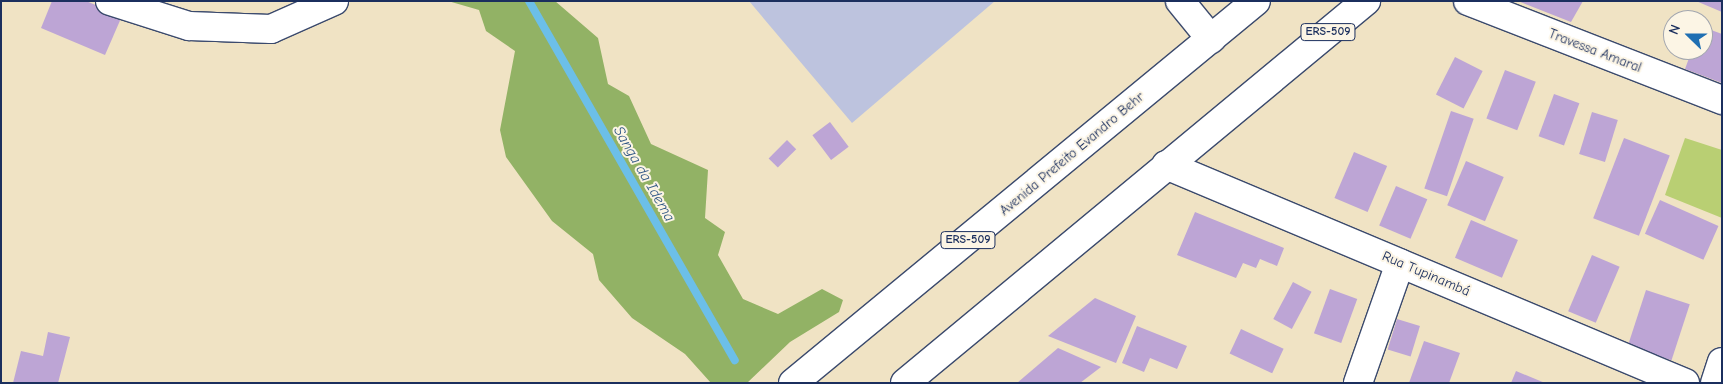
<!DOCTYPE html>
<html>
<head>
<meta charset="utf-8">
<style>
  body { margin:0 }
  #map { position:relative; width:1723px; height:384px; overflow:hidden; background:#f0e3c4; font-family:"Comic Neue",sans-serif }
  div>[style] { position:absolute }
  .industrial>* { inset:0; background:#bdc3de }
  .green>* { inset:0; background:#b9cf73 }
  .forest>* { inset:0; background:#92b265 }
  .stream>* { height:8px; margin:-4px; padding:0 4px; transform-origin:4px; border-radius:4px; background:#6cbfe8 }
  .building>* { inset:0; background:#bda5d5; transform-origin:0 0 }
  .roads { filter:drop-shadow(1px 0 #3b4a6d) drop-shadow(-1px 0 #3b4a6d) drop-shadow(0 1px #3b4a6d) drop-shadow(0 -1px #3b4a6d) }
  .minor>* { height:28px; margin:-14px; padding:0 14px; transform-origin:14px; border-radius:14px; background:#fff }
  .highway>* { height:28px; margin:-14px; padding:0 14px; transform-origin:14px; border-radius:14px; background:#fff }
  span { translate:-50% -50%; white-space:nowrap; text-align:center; line-height:1.15; -webkit-text-stroke:4px #fcf5e5; paint-order:stroke }
  .shield-label span { padding:1px 4px; background:#fcf5e5; border:1px solid; border-radius:4px; -webkit-text-stroke-width:0 }
  .shield-label { font-size:12px; color:#1b2f5e; font-weight:700 }
  .street-label { font-size:14px; color:#1b2f5e }
  .water-label { font-size:15px; color:#335a87; font-style:italic }
  .frame { position:absolute; inset:0; border:2px solid #1b2f5e; pointer-events:none }
  .north { position:absolute; left:1663px; top:10px; width:50px; height:50px; box-sizing:border-box; background:#fcf5e5; border:1px solid #a2a6af; border-radius:50%; rotate:292deg; font-size:14px; font-weight:700; line-height:20px; text-align:center; color:#1b2f5e }
  .north::after { content:''; display:block; margin:auto; width:18px; height:22px; background:#1f6fb2; clip-path:polygon(50% 0,100% 100%,50% 72%,0 100%) }
</style>
</head>
<body>
<div id="map">
  <div class="industrial">
    <div style="clip-path:polygon(749px 1px,995px 1px,852px 123px)"></div>
  </div>
  <div class="green">
    <div style="clip-path:polygon(1685px 138px,1722px 150px,1722px 218px,1665px 195px)"></div>
  </div>
  <div class="forest">
    <div style="clip-path:polygon(448px 1px,555px 1px,598px 38px,608px 84px,629px 96px,651px 144px,708px 170px,705px 218px,725px 232px,718px 255px,743px 299px,778px 314px,822px 289px,843px 300px,839px 312px,790px 342px,747px 383px,711px 383px,685px 354px,632px 318px,599px 280px,593px 254px,552px 221px,506px 157px,500px 130px,515px 51px,486px 31px,479px 10px)"></div>
  </div>
  <div class="stream">
    <div style="left:529px;top:1px;width:414px;rotate:60.2deg"></div>
  </div>
  <div class="building">
    <div style="clip-path:polygon(52px 1px,86px 1px,122px 16px,105px 55px,41px 28px)"></div>
    <div style="clip-path:polygon(1518px 1px,1583px 1px,1571px 22px)"></div>
    <div style="clip-path:polygon(1696px 1px,1722px 1px,1722px 12px)"></div>
    <div style="clip-path:polygon(1703px 27px,1722px 34px,1722px 83px,1685px 69px,1692px 50px,1703px 50px)"></div>
    <div style="left:1455px;top:57px;width:31px;height:42px;rotate:27deg"></div>
    <div style="left:1505px;top:70px;width:33px;height:52px;rotate:21deg"></div>
    <div style="left:1554px;top:94px;width:27px;height:45px;rotate:20deg"></div>
    <div style="left:1451px;top:111px;width:24px;height:82px;rotate:19deg"></div>
    <div style="left:1592px;top:112px;width:27px;height:44px;rotate:17deg"></div>
    <div style="left:830px;top:122px;width:31px;height:22px;rotate:53deg"></div>
    <div style="left:1624px;top:138px;width:49px;height:86px;rotate:21deg"></div>
    <div style="left:787px;top:140px;width:13px;height:26px;rotate:45deg"></div>
    <div style="left:1354px;top:152px;width:36px;height:50px;rotate:23deg"></div>
    <div style="left:1466px;top:161px;width:41px;height:48px;rotate:23deg"></div>
    <div style="left:1396px;top:186px;width:34px;height:43px;rotate:23deg"></div>
    <div style="left:1660px;top:200px;width:64px;height:37px;rotate:24deg"></div>
    <div style="clip-path:polygon(1195px 212px,1284px 248px,1277px 266px,1260px 259px,1256px 268px,1243px 263px,1236px 278px,1177px 255px)"></div>
    <div style="left:1471px;top:220px;width:51px;height:41px;rotate:23deg"></div>
    <div style="left:1592px;top:255px;width:30px;height:61px;rotate:23deg"></div>
    <div style="left:1293px;top:282px;width:21px;height:42px;rotate:28deg"></div>
    <div style="left:1330px;top:289px;width:29px;height:47px;rotate:20deg"></div>
    <div style="left:1646px;top:290px;width:46px;height:59px;rotate:18deg"></div>
    <div style="clip-path:polygon(1095px 298px,1136px 316px,1116px 363px,1048px 336px)"></div>
    <div style="left:1397px;top:319px;width:24px;height:32px;rotate:17deg"></div>
    <div style="clip-path:polygon(1137px 326px,1187px 346px,1177px 369px,1150px 358px,1144px 372px,1122px 363px)"></div>
    <div style="left:1241px;top:329px;width:47px;height:27px;rotate:25deg"></div>
    <div style="clip-path:polygon(48px 332px,70px 337px,58px 383px,13px 383px,21px 351px,43px 356px)"></div>
    <div style="clip-path:polygon(1424px 341px,1460px 353px,1449px 383px,1409px 383px)"></div>
    <div style="clip-path:polygon(1058px 348px,1101px 367px,1080px 383px,1017px 383px)"></div>
    <div style="clip-path:polygon(1516px 371px,1545px 383px,1511px 383px)"></div>
  </div>
  <div class="roads">
    <div class="minor">
      <div style="left:110px;top:1px;width:83px;rotate:17.6deg"></div>
      <div style="left:189px;top:26px;width:82px;rotate:2.1deg"></div>
      <div style="left:271px;top:29px;width:69px;rotate:-24deg"></div>
      <div style="left:1180px;top:1px;width:49px;rotate:50.8deg"></div>
      <div style="left:1468px;top:1px;width:273px;rotate:21.3deg"></div>
      <div style="left:1166px;top:165px;width:563px;rotate:22.78deg"></div>
      <div style="left:1358px;top:383px;width:127px;rotate:-70.7deg"></div>
      <div style="left:1715px;top:383px;width:22px;rotate:-72deg"></div>
    </div>
    <div class="highway">
      <div style="left:793px;top:383px;width:600px;rotate:-39.52deg"></div>
      <div style="left:905px;top:383px;width:599px;rotate:-39.65deg"></div>
    </div>
  </div>
  <div class="shield-label">
    <span style="left:1328px;top:32px">ERS-509</span>
    <span style="left:968px;top:240px">ERS-509</span>
  </div>
  <div class="street-label">
    <span style="left:1595px;top:51px;rotate:21deg">Travessa Amaral</span>
    <span style="left:1072px;top:154px;rotate:-40deg">Avenida Prefeito Evandro Behr</span>
    <span style="left:1426px;top:274px;rotate:23deg">Rua Tupinambá</span>
  </div>
  <div class="water-label">
    <span style="left:644px;top:174px;rotate:60deg">Sanga da Idema</span>
  </div>
  <div class="frame"></div>
  <div class="north">N</div>
</div>
</body>
</html>
